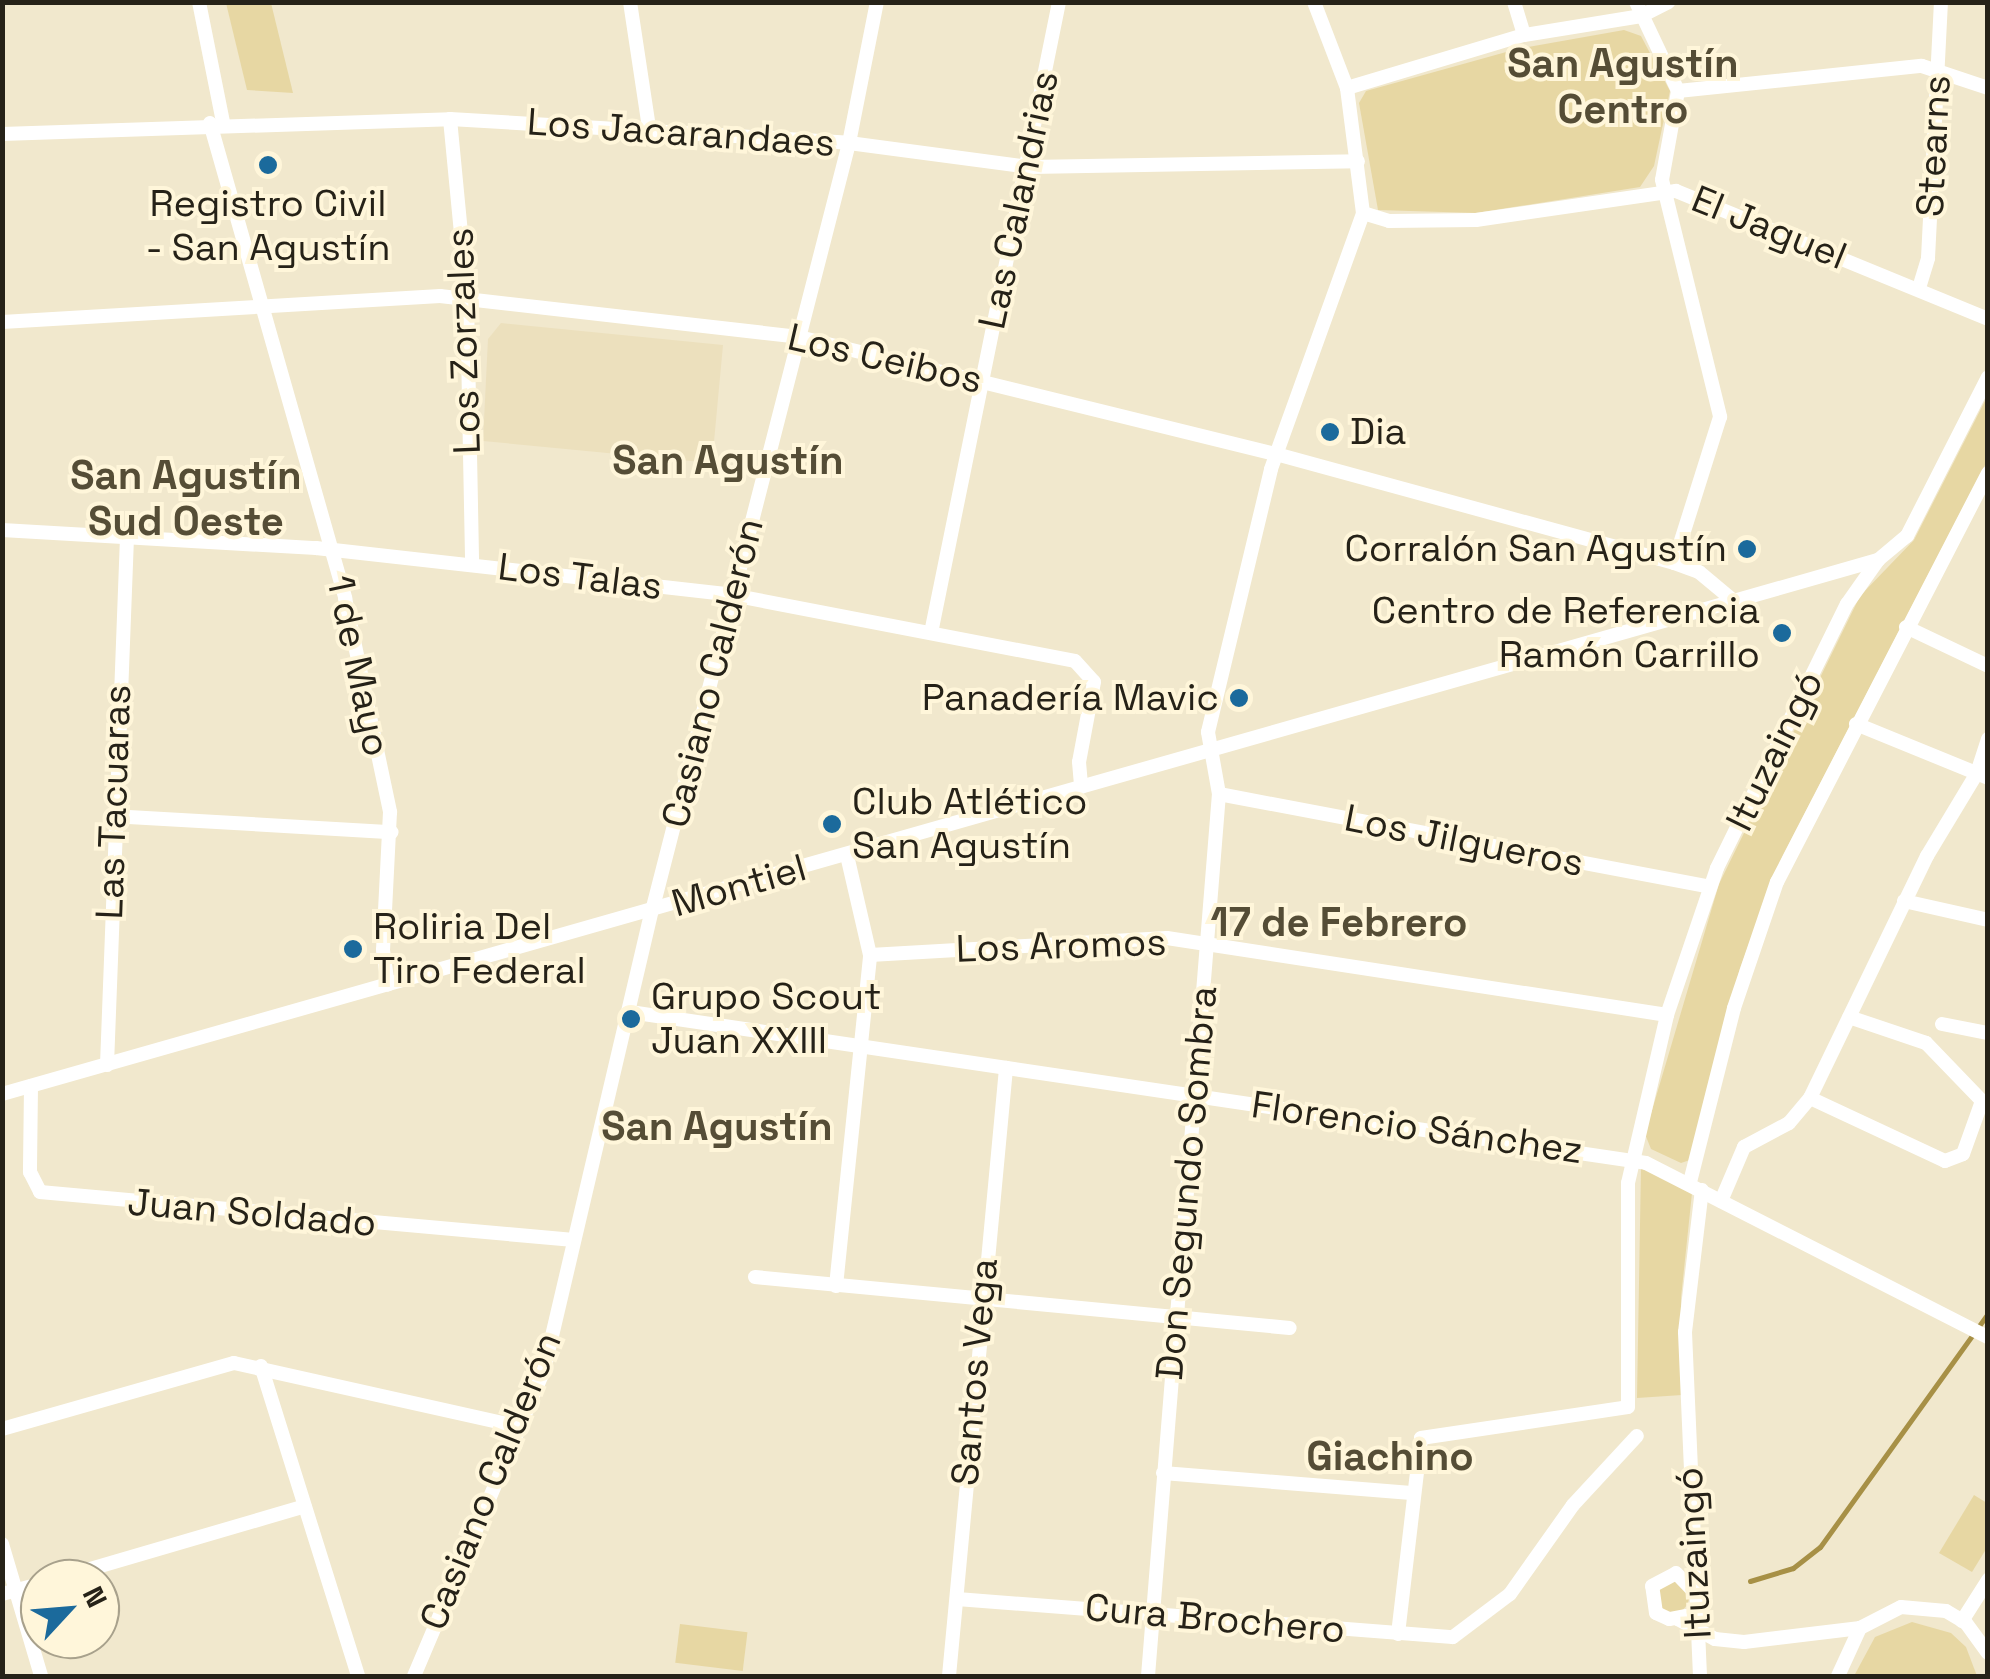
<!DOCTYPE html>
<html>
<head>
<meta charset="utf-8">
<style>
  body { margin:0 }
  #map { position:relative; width:1990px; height:1679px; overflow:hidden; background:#f1e8cd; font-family:"Space Grotesk",sans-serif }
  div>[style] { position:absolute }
  .built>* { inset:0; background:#ece0bd }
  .green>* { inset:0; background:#e7d7a3; transform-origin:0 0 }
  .round { border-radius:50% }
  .stream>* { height:5px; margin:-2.5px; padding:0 2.5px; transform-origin:2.5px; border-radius:2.5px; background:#a79046 }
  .minor>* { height:14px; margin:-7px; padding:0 7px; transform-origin:7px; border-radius:7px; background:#fff }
  .dots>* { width:28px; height:28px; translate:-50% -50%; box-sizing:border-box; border:5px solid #fff6da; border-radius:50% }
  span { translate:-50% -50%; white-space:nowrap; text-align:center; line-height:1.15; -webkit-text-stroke:8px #fff6da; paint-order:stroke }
  .street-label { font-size:38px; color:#262218 }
  .poi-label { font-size:38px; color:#262218 }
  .left { translate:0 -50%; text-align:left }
  .right { translate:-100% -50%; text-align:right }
  .neighbourhood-label { font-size:40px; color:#554d36; font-weight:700 }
  .frame { position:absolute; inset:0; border:5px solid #262218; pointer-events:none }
  .north { position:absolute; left:20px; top:1559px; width:100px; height:100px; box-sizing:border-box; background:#fff6da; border:2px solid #a8a18c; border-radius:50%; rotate:64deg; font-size:28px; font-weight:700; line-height:40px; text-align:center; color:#262218 }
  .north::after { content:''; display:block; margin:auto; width:35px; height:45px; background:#1b6a9c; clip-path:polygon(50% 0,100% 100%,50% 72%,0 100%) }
</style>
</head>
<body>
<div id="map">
  <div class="built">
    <div style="clip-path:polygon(501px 323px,723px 345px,712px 463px,483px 441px,488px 339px)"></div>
  </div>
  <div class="green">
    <div style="clip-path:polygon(226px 3px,271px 3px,293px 93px,247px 90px)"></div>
    <div style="clip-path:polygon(1624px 30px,1641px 36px,1670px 91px,1654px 166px,1640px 187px,1476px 213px,1378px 210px,1359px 103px,1366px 91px,1517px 49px)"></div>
    <div style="clip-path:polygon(1987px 397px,1987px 461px,1783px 855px,1740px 968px,1690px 1160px,1681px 1163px,1651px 1149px,1645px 1134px,1719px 884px,1860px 596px,1914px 540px)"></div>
    <div style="clip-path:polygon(1641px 1167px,1692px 1193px,1681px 1298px,1682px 1395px,1637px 1398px)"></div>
    <div style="clip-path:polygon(1974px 1495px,1987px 1503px,1988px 1546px,1972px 1572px,1939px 1553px)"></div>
    <div class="round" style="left:1657px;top:1581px;width:32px;height:32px"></div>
    <div style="clip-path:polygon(1912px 1622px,1951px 1633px,1966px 1647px,1977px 1676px,1854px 1676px,1875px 1637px)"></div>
    <div style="left:680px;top:1624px;width:68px;height:39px;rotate:7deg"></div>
  </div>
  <div class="stream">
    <div style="left:1750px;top:1581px;width:45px;rotate:-16.8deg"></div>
    <div style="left:1793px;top:1568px;width:34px;rotate:-38deg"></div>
    <div style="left:1820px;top:1547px;width:288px;rotate:-54.3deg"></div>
  </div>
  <div class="minor">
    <div style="left:199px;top:2px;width:122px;rotate:78.7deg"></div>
    <div style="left:630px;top:2px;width:126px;rotate:81.4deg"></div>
    <div style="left:1514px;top:2px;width:34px;rotate:73deg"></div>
    <div style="left:1636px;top:2px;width:98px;rotate:64.7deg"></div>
    <div style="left:1678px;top:91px;width:90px;rotate:100.2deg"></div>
    <div style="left:1662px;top:180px;width:244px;rotate:76.2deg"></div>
    <div style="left:1720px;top:417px;width:153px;rotate:107.5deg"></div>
    <div style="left:1347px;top:88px;width:185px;rotate:-16.7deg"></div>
    <div style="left:1524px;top:35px;width:119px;rotate:-9.2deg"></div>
    <div style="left:1641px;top:16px;width:31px;rotate:-27deg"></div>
    <div style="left:1678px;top:91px;width:245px;rotate:-5.9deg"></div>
    <div style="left:1922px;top:66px;width:70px;rotate:18.4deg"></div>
    <div style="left:450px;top:119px;width:179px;rotate:84.5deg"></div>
    <div style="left:467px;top:297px;width:267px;rotate:88.9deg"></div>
    <div style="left:210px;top:123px;width:494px;rotate:74.1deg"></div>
    <div style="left:345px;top:598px;width:219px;rotate:78.1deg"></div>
    <div style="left:390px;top:812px;width:138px;rotate:92.9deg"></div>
    <div style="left:383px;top:950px;width:35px;rotate:82deg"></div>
    <div style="left:2px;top:134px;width:448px;rotate:-1.9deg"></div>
    <div style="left:450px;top:119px;width:400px;rotate:3.4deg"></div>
    <div style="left:849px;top:143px;width:183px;rotate:7.6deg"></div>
    <div style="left:1030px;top:167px;width:328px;rotate:-1deg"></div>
    <div style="left:1363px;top:213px;width:27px;rotate:17deg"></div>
    <div style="left:1389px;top:221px;width:87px;rotate:-0.7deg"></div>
    <div style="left:1476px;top:220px;width:202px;rotate:-8.3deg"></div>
    <div style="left:1676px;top:191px;width:337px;rotate:22.3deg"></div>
    <div style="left:1919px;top:288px;width:31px;rotate:-73deg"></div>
    <div style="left:1928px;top:258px;width:256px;rotate:-87.1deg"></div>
    <div style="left:2px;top:322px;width:439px;rotate:-3.4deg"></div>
    <div style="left:440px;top:296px;width:361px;rotate:6.5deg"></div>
    <div style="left:799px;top:337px;width:491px;rotate:13.8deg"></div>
    <div style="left:1276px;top:454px;width:413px;rotate:15.3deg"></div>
    <div style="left:1674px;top:563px;width:27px;rotate:20deg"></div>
    <div style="left:1699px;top:572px;width:47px;rotate:39.8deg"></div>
    <div style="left:2px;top:530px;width:315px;rotate:3.3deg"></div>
    <div style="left:316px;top:548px;width:419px;rotate:6.4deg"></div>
    <div style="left:732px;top:595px;width:349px;rotate:10.9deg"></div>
    <div style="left:1075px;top:661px;width:28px;rotate:48deg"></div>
    <div style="left:1094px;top:682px;width:81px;rotate:100.6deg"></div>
    <div style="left:1079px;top:762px;width:25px;rotate:85deg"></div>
    <div style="left:1906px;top:627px;width:91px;rotate:25.4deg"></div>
    <div style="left:931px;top:633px;width:644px;rotate:-78.53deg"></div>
    <div style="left:1856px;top:724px;width:143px;rotate:22.2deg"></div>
    <div style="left:1219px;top:794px;width:499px;rotate:10.7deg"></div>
    <div style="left:111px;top:816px;width:281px;rotate:3.3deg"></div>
    <div style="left:1904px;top:901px;width:86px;rotate:12.7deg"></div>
    <div style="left:870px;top:955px;width:297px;rotate:-3.3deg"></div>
    <div style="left:1167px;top:938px;width:506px;rotate:8.75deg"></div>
    <div style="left:630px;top:1012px;width:1027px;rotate:8.45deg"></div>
    <div style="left:1646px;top:1163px;width:384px;rotate:27deg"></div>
    <div style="left:1942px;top:1024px;width:47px;rotate:11.1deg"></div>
    <div style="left:107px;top:1065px;width:527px;rotate:-87.83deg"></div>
    <div style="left:31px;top:1086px;width:86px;rotate:90.7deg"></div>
    <div style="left:30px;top:1172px;width:22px;rotate:63deg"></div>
    <div style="left:40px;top:1192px;width:536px;rotate:5.14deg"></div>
    <div style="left:2px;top:1094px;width:1951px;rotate:-15.89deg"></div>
    <div style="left:1878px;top:560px;width:38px;rotate:-40deg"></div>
    <div style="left:1907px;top:536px;width:178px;rotate:-63deg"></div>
    <div style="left:1810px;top:1098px;width:149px;rotate:25deg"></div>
    <div style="left:1945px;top:1161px;width:19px;rotate:-21deg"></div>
    <div style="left:1963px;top:1154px;width:56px;rotate:-70.3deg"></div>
    <div style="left:1982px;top:1101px;width:81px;rotate:-134deg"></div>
    <div style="left:1926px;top:1043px;width:81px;rotate:-161.3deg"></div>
    <div style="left:1690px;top:1182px;width:179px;rotate:-75.8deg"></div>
    <div style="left:1734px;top:1008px;width:133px;rotate:-71.2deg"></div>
    <div style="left:1777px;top:882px;width:460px;rotate:-62.7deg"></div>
    <div style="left:1721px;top:1201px;width:59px;rotate:-66.9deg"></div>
    <div style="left:1744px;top:1147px;width:51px;rotate:-28.1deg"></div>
    <div style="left:1789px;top:1123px;width:33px;rotate:-50deg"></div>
    <div style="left:1810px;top:1098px;width:269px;rotate:-64.2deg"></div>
    <div style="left:1927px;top:856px;width:97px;rotate:-58.9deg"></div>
    <div style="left:1977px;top:773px;width:36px;rotate:-72deg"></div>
    <div style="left:755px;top:1277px;width:537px;rotate:5.45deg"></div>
    <div style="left:836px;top:1286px;width:333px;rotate:-84.1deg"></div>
    <div style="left:870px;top:955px;width:103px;rotate:-103deg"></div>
    <div style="left:261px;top:1366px;width:325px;rotate:72.6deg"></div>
    <div style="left:2px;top:1429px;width:241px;rotate:-15.9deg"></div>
    <div style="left:234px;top:1363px;width:290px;rotate:12.6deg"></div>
    <div style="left:1163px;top:1473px;width:249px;rotate:4.6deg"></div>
    <div style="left:2px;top:1544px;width:138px;rotate:73.5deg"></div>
    <div style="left:56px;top:1579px;width:259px;rotate:-16.3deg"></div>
    <div style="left:2px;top:1594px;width:39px;rotate:-15deg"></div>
    <div style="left:957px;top:1599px;width:497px;rotate:4.4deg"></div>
    <div style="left:1453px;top:1637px;width:71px;rotate:-37deg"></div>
    <div style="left:1510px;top:1594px;width:109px;rotate:-54.7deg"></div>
    <div style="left:1573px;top:1505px;width:94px;rotate:-47.2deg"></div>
    <div style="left:1685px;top:1616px;width:16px;rotate:169deg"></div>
    <div style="left:1669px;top:1619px;width:14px;rotate:-155deg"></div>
    <div style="left:1656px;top:1613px;width:27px;rotate:-98deg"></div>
    <div style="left:1652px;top:1586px;width:27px;rotate:-28deg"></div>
    <div style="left:1676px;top:1573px;width:28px;rotate:46deg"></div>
    <div style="left:1678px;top:1619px;width:42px;rotate:28.4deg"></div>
    <div style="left:1715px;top:1639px;width:29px;rotate:6deg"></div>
    <div style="left:1744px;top:1642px;width:117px;rotate:-6.9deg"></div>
    <div style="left:1962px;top:1621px;width:49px;rotate:-57.6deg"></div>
    <div style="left:1398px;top:1634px;width:197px;rotate:-83.3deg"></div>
    <div style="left:1421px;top:1438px;width:209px;rotate:-8.5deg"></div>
    <div style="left:1628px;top:1407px;width:224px;rotate:-90deg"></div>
    <div style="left:1628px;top:1183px;width:172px;rotate:-76.9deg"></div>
    <div style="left:1667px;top:1015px;width:155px;rotate:-71.2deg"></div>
    <div style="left:1717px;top:868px;width:294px;rotate:-63.8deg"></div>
    <div style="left:1847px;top:604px;width:54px;rotate:-54.8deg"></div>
    <div style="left:414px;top:1676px;width:332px;rotate:-67deg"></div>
    <div style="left:544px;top:1370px;width:472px;rotate:-76.8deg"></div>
    <div style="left:652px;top:911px;width:793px;rotate:-75.61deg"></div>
    <div style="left:849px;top:143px;width:144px;rotate:-78.8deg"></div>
    <div style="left:949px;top:1676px;width:611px;rotate:-84.64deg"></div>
    <div style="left:1148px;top:1676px;width:885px;rotate:-85.4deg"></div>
    <div style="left:1219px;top:794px;width:63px;rotate:-100.1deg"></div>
    <div style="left:1208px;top:732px;width:270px;rotate:-76.5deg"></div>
    <div style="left:1271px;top:469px;width:272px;rotate:-70.2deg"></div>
    <div style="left:1363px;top:213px;width:126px;rotate:-97.3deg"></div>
    <div style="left:1347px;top:88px;width:92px;rotate:-111deg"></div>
    <div style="left:1700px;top:1676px;width:344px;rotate:-92.5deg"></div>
    <div style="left:1685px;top:1332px;width:143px;rotate:-83.2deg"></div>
    <div style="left:1838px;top:1676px;width:53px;rotate:-65.4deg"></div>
    <div style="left:1860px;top:1628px;width:46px;rotate:-27.1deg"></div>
    <div style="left:1901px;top:1607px;width:45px;rotate:5.1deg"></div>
    <div style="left:1946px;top:1611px;width:23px;rotate:31deg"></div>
    <div style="left:1966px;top:1623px;width:37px;rotate:54deg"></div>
  </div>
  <div class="dots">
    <div style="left:268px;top:165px;background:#1b6a9c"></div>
    <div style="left:1330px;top:432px;background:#1b6a9c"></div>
    <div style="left:1747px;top:549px;background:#1b6a9c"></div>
    <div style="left:1782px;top:633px;background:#1b6a9c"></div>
    <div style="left:1239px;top:698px;background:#1b6a9c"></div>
    <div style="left:832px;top:824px;background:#1b6a9c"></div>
    <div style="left:353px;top:949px;background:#1b6a9c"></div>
    <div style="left:631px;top:1019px;background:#1b6a9c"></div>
  </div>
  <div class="street-label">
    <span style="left:681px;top:133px;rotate:4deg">Los Jacarandaes</span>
    <span style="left:1934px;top:146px;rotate:-87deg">Stearns</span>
    <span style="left:1019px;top:200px;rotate:-78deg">Las Calandrias</span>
    <span style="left:1769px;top:228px;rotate:22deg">El Jaguel</span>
    <span style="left:464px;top:341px;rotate:-92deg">Los Zorzales</span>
    <span style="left:885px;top:359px;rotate:13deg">Los Ceibos</span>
    <span style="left:580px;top:577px;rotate:7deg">Los Talas</span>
    <span style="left:358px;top:666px;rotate:78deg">1 de Mayo</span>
    <span style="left:713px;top:673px;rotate:-76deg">Casiano Calderón</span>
    <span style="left:1775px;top:751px;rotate:-64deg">Ituzaingó</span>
    <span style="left:114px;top:802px;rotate:-88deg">Las Tacuaras</span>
    <span style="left:1464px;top:841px;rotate:11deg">Los Jilgueros</span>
    <span style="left:739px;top:886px;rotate:-16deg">Montiel</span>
    <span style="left:1061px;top:946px;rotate:-2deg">Los Aromos</span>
    <span style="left:1417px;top:1128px;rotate:8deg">Florencio Sánchez</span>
    <span style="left:1187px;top:1183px;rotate:-85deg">Don Segundo Sombra</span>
    <span style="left:252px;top:1213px;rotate:5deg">Juan Soldado</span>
    <span style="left:975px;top:1372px;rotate:-85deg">Santos Vega</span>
    <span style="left:491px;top:1481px;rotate:-68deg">Casiano Calderón</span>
    <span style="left:1694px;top:1553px;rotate:-93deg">Ituzaingó</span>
    <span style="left:1215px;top:1619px;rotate:5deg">Cura Brochero</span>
  </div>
  <div class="poi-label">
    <span style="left:268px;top:226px">Registro Civil<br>- San Agustín</span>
    <span class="left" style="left:1350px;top:432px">Dia</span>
    <span class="right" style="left:1727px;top:549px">Corralón San Agustín</span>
    <span class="right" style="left:1760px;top:633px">Centro de Referencia<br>Ramón Carrillo</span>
    <span class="right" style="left:1219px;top:698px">Panadería Mavic</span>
    <span class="left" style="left:852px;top:824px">Club Atlético<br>San Agustín</span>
    <span class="left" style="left:373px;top:949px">Roliria Del<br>Tiro Federal</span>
    <span class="left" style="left:651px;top:1019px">Grupo Scout<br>Juan XXIII</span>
  </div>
  <div class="neighbourhood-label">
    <span style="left:1623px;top:87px">San Agustín<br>Centro</span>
    <span style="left:728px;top:461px">San Agustín</span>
    <span style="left:186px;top:499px">San Agustín<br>Sud Oeste</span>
    <span style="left:1339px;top:923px">17 de Febrero</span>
    <span style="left:717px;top:1127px">San Agustín</span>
    <span style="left:1390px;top:1457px">Giachino</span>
  </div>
  <div class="frame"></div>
  <div class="north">N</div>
</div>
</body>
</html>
